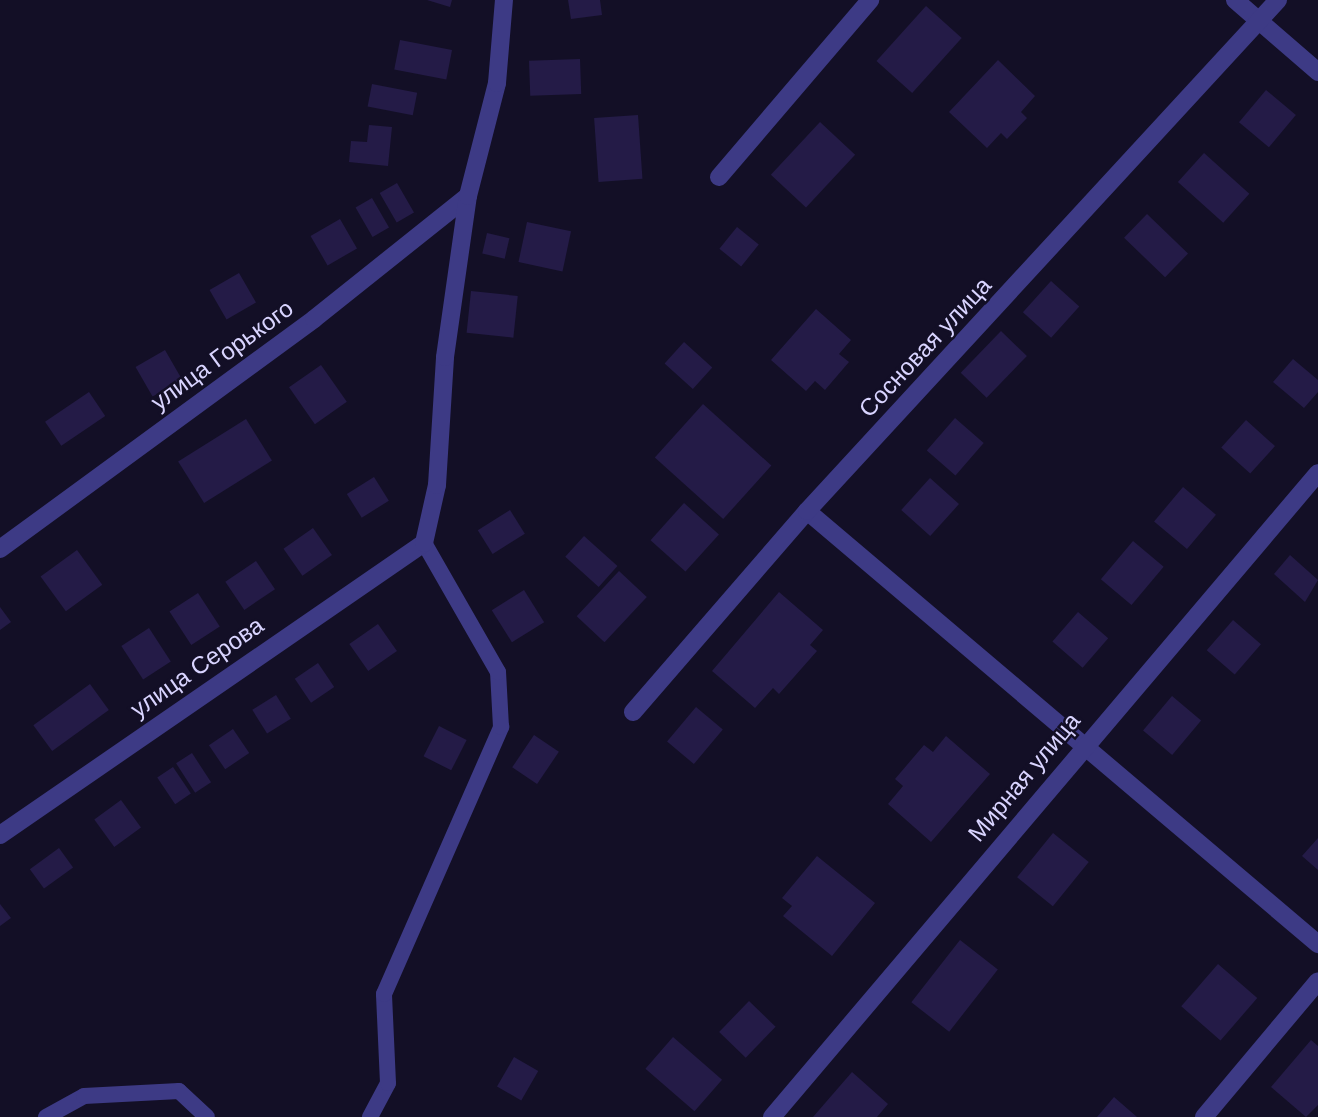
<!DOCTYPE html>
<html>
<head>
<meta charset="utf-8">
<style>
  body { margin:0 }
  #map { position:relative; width:1318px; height:1117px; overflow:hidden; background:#130f26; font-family:Helvetica,sans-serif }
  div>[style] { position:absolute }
  .building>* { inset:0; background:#241b47; transform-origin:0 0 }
  .lane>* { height:16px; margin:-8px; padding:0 8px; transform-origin:8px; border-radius:8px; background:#3d3a85 }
  .street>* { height:18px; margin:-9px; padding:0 9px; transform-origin:9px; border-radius:9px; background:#3d3a85 }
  span { translate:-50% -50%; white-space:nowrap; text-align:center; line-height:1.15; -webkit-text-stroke:5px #130f26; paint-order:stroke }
  .street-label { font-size:24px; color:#d9d4ff }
</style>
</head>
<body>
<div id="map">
  <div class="building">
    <div style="clip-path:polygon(427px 0,452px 0,450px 7px)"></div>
    <div style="clip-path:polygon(568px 0,600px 0,602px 15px,571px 19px)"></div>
    <div style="left:926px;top:6px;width:48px;height:74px;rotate:42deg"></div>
    <div style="left:400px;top:40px;width:53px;height:30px;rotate:11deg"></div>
    <div style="left:580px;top:59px;width:35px;height:51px;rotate:88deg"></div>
    <div style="clip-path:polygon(998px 60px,1035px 96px,1021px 112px,1027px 118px,1007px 139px,1001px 133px,987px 148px,949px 112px)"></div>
    <div style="left:372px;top:84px;width:46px;height:23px;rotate:11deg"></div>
    <div style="left:1266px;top:90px;width:39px;height:42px;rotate:40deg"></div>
    <div style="left:638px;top:115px;width:64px;height:44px;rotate:86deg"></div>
    <div style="left:820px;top:122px;width:48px;height:72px;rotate:43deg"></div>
    <div style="clip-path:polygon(369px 125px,392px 127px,388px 166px,349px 162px,351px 141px,367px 142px)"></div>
    <div style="left:1204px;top:153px;width:61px;height:39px;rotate:42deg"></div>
    <div style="left:397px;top:183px;width:34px;height:20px;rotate:60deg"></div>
    <div style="left:372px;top:198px;width:34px;height:19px;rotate:60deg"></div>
    <div style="left:1147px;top:214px;width:57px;height:33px;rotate:44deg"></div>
    <div style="left:340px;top:219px;width:34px;height:34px;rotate:60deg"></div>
    <div style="left:527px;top:222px;width:45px;height:41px;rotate:12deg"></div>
    <div style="left:737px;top:227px;width:28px;height:28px;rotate:39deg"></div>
    <div style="left:487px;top:233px;width:23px;height:21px;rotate:13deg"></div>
    <div style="left:239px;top:273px;width:34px;height:34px;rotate:60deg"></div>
    <div style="left:1051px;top:281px;width:38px;height:42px;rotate:42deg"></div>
    <div style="left:471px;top:291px;width:47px;height:42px;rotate:6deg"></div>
    <div style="clip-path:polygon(816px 309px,851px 340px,839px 354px,849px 362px,825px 390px,815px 381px,806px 391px,771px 360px)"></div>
    <div style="left:1001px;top:331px;width:36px;height:58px;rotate:44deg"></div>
    <div style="left:684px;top:342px;width:38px;height:29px;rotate:42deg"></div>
    <div style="left:165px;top:350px;width:34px;height:34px;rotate:60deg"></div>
    <div style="clip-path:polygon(1293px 359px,1318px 380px,1318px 392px,1304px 408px,1273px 382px)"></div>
    <div style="left:321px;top:365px;width:45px;height:39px;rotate:55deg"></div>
    <div style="left:89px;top:392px;width:29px;height:53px;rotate:56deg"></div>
    <div style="left:703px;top:404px;width:92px;height:72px;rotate:42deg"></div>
    <div style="left:955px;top:418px;width:38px;height:43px;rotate:41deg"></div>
    <div style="left:246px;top:419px;width:49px;height:80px;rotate:58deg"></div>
    <div style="left:1246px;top:420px;width:39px;height:37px;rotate:42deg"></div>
    <div style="left:374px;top:477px;width:28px;height:32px;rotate:58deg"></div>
    <div style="left:930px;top:478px;width:39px;height:43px;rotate:42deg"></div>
    <div style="left:1183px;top:487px;width:43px;height:45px;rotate:40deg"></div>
    <div style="left:684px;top:503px;width:47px;height:50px;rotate:42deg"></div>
    <div style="left:510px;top:510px;width:28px;height:38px;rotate:58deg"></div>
    <div style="left:313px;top:528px;width:33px;height:36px;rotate:55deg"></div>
    <div style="left:584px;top:536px;width:45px;height:28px;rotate:42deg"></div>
    <div style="left:1133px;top:541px;width:40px;height:50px;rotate:40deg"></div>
    <div style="left:77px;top:550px;width:43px;height:45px;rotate:54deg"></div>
    <div style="clip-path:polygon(1290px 555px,1318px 580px,1305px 602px,1274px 574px)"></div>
    <div style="left:256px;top:561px;width:34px;height:37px;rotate:56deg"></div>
    <div style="left:619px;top:571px;width:38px;height:62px;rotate:43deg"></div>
    <div style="left:524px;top:590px;width:38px;height:38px;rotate:58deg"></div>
    <div style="clip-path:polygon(779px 592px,823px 630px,810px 645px,817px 651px,779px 694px,773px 688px,755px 708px,712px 671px)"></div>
    <div style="left:198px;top:593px;width:40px;height:34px;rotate:57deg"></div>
    <div style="clip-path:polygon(0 607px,11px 622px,0 630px)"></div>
    <div style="left:1078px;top:612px;width:40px;height:39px;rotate:41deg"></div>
    <div style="left:1233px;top:620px;width:37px;height:40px;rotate:41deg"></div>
    <div style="left:378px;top:624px;width:33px;height:35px;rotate:55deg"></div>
    <div style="left:149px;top:628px;width:40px;height:33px;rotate:57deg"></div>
    <div style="left:318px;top:663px;width:29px;height:28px;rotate:56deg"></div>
    <div style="left:90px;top:684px;width:32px;height:70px;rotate:54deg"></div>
    <div style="left:276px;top:695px;width:28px;height:28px;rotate:58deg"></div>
    <div style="left:1172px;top:696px;width:38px;height:45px;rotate:40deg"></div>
    <div style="left:696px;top:707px;width:35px;height:45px;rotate:40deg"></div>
    <div style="left:439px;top:726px;width:31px;height:34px;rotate:27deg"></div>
    <div style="left:233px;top:729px;width:29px;height:29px;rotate:56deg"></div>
    <div style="left:534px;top:735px;width:30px;height:39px;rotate:34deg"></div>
    <div style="clip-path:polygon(946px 736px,990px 774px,931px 842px,888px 804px,903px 786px,895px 779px,924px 745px,933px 752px)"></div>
    <div style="left:192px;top:753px;width:35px;height:19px;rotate:57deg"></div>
    <div style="left:173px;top:767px;width:32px;height:19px;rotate:56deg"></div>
    <div style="left:121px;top:800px;width:34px;height:33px;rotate:54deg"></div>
    <div style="left:1053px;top:833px;width:46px;height:57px;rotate:39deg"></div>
    <div style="clip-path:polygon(1318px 838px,1318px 870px,1302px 856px)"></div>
    <div style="left:59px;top:848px;width:24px;height:36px;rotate:54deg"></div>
    <div style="clip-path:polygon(817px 856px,875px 903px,832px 956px,783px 916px,792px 906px,782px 898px)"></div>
    <div style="clip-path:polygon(0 904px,11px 918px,0 926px)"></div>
    <div style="left:960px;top:940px;width:48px;height:79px;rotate:38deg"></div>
    <div style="left:1218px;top:964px;width:52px;height:56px;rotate:41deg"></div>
    <div style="left:749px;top:1001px;width:37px;height:43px;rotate:44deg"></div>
    <div style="left:673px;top:1037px;width:65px;height:42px;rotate:41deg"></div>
    <div style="clip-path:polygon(1311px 1040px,1318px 1046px,1318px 1105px,1306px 1117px,1271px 1087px)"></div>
    <div style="left:514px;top:1057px;width:28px;height:34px;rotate:30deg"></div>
    <div style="clip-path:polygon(852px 1072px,888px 1104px,877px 1117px,813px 1117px)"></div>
    <div style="clip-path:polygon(1114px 1097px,1137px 1117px,1097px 1117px)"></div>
  </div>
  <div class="lane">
    <div style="left:46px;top:1117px;width:43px;rotate:-28.9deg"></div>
    <div style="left:84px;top:1096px;width:95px;rotate:-3deg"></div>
    <div style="left:179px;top:1091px;width:38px;rotate:43deg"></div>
    <div style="left:370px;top:1117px;width:38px;rotate:-62deg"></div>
    <div style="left:388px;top:1083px;width:89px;rotate:-92.6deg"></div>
    <div style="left:384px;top:994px;width:292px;rotate:-66.3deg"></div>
    <div style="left:501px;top:727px;width:55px;rotate:-93.1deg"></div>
    <div style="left:498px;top:672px;width:149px;rotate:-119.8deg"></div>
  </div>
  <div class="street">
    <div style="left:1235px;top:0;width:110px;rotate:40.9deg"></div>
    <div style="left:719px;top:177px;width:233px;rotate:-49.5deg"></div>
    <div style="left:807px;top:511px;width:670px;rotate:40.28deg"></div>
    <div style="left:0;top:549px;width:389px;rotate:-36.2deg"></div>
    <div style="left:314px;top:319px;width:197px;rotate:-38.6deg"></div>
    <div style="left:633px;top:712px;width:266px;rotate:-49.1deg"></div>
    <div style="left:807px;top:511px;width:695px;rotate:-47.33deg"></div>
    <div style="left:0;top:835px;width:515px;rotate:-34.55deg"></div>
    <div style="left:424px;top:543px;width:59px;rotate:-77.4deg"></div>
    <div style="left:437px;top:485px;width:128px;rotate:-86.4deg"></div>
    <div style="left:445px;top:357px;width:163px;rotate:-81.9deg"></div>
    <div style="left:468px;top:196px;width:117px;rotate:-75.6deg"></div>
    <div style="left:497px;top:83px;width:83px;rotate:-85.2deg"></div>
    <div style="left:772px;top:1117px;width:844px;rotate:-49.71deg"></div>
    <div style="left:1204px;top:1117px;width:177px;rotate:-50deg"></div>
  </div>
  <div class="street-label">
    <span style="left:925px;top:347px;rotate:-47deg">Сосновая улица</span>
    <span style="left:222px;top:355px;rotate:-36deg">улица Горького</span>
    <span style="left:197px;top:667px;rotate:-35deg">улица Серова</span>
    <span style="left:1024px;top:777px;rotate:-50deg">Мирная улица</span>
  </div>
</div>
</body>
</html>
